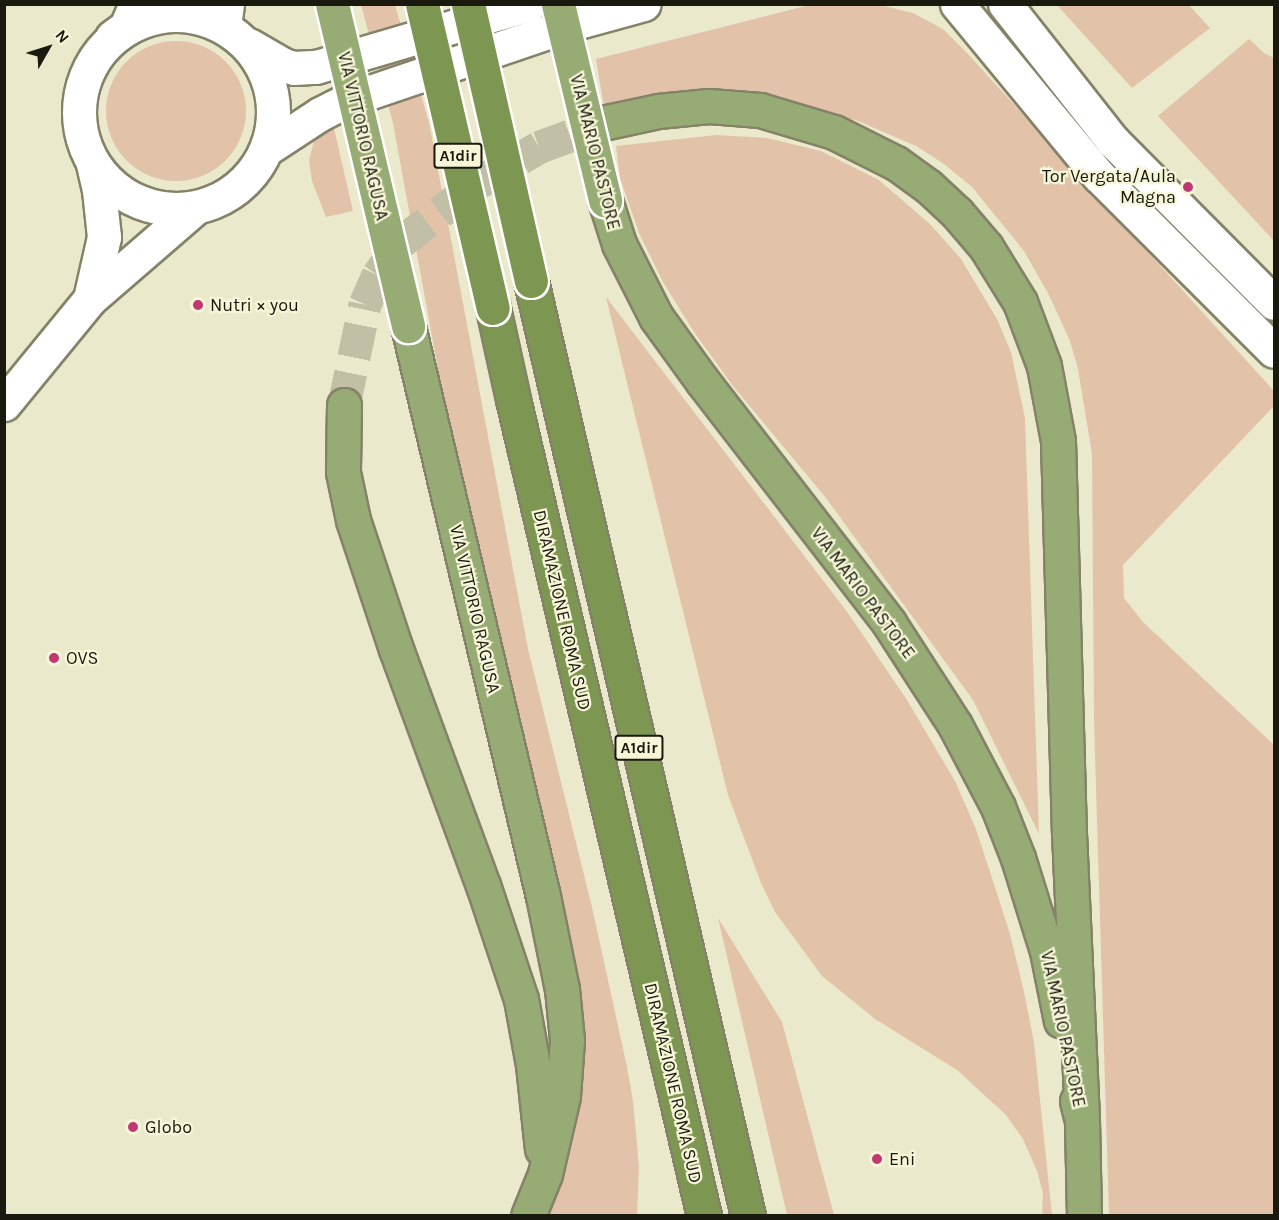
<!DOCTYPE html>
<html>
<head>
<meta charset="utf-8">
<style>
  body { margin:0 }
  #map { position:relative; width:1279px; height:1220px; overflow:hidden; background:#ebe9cc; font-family:Karla,sans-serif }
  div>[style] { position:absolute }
  .green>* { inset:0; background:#e2c3a9 }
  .round { border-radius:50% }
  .trunk-tunnel>* { height:33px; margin-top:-16.5px; transform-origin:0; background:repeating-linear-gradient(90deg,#c1bfa6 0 33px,transparent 0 49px) }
  .roads { filter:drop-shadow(2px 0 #848268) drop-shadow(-2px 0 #848268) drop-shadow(0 2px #848268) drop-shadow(0 -2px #848268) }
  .minor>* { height:33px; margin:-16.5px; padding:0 16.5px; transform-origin:16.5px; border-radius:16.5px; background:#fff }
  .tertiary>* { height:33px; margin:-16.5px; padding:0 16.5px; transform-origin:16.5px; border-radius:16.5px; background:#fff }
  .tertiary>.ring { margin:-16.5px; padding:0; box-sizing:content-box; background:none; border:33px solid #fff; border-radius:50% }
  .trunk>* { height:33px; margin:-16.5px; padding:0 16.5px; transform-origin:16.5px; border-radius:16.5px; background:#97ab74 }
  .motorway>* { height:33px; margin:-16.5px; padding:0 16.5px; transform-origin:16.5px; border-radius:16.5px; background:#7d9652 }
  .bridges { filter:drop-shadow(2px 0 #fff) drop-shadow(-2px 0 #fff) drop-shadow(0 2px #fff) drop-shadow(0 -2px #fff) }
  .trunk-bridge>* { height:33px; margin:-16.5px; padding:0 16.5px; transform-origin:16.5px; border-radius:16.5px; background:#97ab74 }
  .motorway-bridge>* { height:33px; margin:-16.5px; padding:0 16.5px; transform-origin:16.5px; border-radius:16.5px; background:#7d9652 }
  .dots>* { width:16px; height:16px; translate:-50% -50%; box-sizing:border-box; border:3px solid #f8f6d9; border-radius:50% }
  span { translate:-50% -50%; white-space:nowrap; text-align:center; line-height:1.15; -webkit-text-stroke:4.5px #f8f6d9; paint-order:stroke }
  .shield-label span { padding:2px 4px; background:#f8f6d9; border:2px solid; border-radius:4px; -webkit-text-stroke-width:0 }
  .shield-label { font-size:16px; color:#19190e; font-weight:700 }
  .street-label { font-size:18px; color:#19190e }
  .poi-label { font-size:18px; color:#19190e }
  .right { translate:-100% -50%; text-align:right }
  .left { translate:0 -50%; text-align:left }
  .frame { position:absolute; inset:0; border:6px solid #19190e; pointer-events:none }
  .north { position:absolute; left:18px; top:18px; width:60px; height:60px; -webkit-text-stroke:4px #f8f6d9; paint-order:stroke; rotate:51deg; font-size:16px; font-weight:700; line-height:24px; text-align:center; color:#19190e }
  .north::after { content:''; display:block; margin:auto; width:21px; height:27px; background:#19190e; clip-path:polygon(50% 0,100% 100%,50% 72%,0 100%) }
</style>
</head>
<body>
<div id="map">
  <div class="green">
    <div style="clip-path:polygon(361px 5px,395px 5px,429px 122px,528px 649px,592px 907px,627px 1067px,633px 1101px,639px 1167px,637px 1215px,547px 1215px,570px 1143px,578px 1093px,562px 905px,444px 402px,393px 123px)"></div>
    <div style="clip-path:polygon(809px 5px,884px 6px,913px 13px,943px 29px,968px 54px,1274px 391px,1274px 406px,1123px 565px,1124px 598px,1143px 622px,1274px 745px,1274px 1215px,1109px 1215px,1094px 722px,1092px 454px,1078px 369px,1070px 341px,1049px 295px,1024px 251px,972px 187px,944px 164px,916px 146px,858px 121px,826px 113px,605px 114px,596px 59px)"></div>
    <div style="clip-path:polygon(1057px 5px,1189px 5px,1210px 28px,1132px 88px)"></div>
    <div style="clip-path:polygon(1249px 39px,1264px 53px,1274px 58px,1274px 241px,1158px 116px)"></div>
    <div class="round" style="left:106px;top:41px;width:140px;height:140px"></div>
    <div style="clip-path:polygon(333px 124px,353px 211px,326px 217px,312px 181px,309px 160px,314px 141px,320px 132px)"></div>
    <div style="clip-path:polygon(716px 135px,767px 138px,821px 151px,879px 180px,931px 225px,961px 259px,997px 319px,1011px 352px,1025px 418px,1039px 834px,973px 700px,826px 498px,733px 386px,694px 332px,663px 282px,639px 233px,620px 178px,616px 146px)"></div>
    <div style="clip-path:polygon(606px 297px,848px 613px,907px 700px,955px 781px,976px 829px,993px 881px,1010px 934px,1024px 992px,1034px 1042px,1052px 1215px,1042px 1215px,1043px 1193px,1037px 1171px,1023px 1139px,1006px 1115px,957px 1070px,875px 1019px,822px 976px,775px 912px,761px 883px,728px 795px)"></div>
    <div style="clip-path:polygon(718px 918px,782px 1022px,834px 1215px,787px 1215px)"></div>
  </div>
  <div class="trunk-tunnel">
    <div style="left:344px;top:405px;width:103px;rotate:-78.3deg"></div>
    <div style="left:365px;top:304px;width:32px;rotate:-66deg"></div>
    <div style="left:378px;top:275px;width:40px;rotate:-55.1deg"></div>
    <div style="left:401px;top:242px;width:97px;rotate:-37.5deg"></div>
    <div style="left:478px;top:183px;width:71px;rotate:-30.5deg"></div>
    <div style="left:539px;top:147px;width:72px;rotate:-20.2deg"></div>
  </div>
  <div class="roads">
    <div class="minor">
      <div style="left:224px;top:26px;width:22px;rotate:-82deg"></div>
      <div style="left:112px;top:37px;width:17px;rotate:-36deg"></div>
      <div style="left:126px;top:27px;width:25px;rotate:-67deg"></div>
    </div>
    <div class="tertiary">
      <div style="left:957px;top:4px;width:223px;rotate:50.5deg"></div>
      <div style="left:1099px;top:176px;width:247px;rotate:45deg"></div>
      <div style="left:1005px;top:4px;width:174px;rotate:51.8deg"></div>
      <div style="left:1113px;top:141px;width:228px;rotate:45.2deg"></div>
      <div class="ring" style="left:79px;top:15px;width:161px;height:161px"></div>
      <div style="left:249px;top:45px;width:39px;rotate:30deg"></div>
      <div style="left:283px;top:65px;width:11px;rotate:15deg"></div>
      <div style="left:294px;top:68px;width:22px;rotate:-3deg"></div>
      <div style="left:316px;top:67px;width:223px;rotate:-16.4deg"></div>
      <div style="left:268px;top:148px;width:62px;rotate:-33.2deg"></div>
      <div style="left:320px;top:114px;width:34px;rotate:-27deg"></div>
      <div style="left:350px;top:99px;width:241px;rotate:-18.7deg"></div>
      <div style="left:578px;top:22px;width:68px;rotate:-15.3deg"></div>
      <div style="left:90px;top:299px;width:64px;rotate:-77.3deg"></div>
      <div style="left:104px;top:237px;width:47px;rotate:-96.1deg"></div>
      <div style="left:99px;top:190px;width:27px;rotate:-103deg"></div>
      <div style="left:4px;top:404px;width:136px;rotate:-50.7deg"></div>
      <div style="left:90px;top:299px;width:139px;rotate:-40.9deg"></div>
    </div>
    <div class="trunk">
      <div style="left:607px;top:122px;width:52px;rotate:-12.2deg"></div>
      <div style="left:658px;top:111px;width:51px;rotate:-5.6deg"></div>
      <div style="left:709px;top:106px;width:51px;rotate:4.5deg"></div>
      <div style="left:760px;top:110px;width:77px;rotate:16.6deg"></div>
      <div style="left:834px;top:132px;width:69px;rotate:26.6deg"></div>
      <div style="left:896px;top:163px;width:39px;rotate:36deg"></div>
      <div style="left:928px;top:186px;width:40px;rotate:43deg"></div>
      <div style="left:957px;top:213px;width:45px;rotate:49.5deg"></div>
      <div style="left:986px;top:247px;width:65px;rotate:58.3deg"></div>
      <div style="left:1020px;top:302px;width:68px;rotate:69.4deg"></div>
      <div style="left:1044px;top:366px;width:76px;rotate:79.4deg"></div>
      <div style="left:1058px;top:441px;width:392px;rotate:88.4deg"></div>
      <div style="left:1069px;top:833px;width:288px;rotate:87.4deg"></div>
      <div style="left:605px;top:200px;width:46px;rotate:72.3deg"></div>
      <div style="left:619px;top:244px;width:82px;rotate:63.1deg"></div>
      <div style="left:656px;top:317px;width:80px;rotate:54.1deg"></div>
      <div style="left:703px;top:382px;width:304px;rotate:52.3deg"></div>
      <div style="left:889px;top:623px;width:121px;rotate:57.1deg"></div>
      <div style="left:955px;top:725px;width:93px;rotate:62.3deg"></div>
      <div style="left:998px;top:807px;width:55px;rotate:68.6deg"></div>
      <div style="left:1018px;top:858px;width:97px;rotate:72.7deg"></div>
      <div style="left:1047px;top:951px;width:71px;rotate:78.7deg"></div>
      <div style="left:408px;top:326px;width:586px;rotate:76.68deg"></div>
      <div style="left:543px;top:896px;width:95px;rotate:78.5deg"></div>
      <div style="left:562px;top:989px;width:51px;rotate:84.4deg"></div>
      <div style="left:567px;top:1040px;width:56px;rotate:94.1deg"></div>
      <div style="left:563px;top:1096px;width:80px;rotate:103deg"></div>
      <div style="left:545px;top:1174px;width:45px;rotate:112deg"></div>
      <div style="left:344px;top:405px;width:67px;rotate:90.9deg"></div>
      <div style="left:343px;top:472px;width:49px;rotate:78.2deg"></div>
      <div style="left:353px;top:520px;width:136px;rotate:71.6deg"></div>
      <div style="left:396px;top:649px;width:252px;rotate:69.8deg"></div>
      <div style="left:483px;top:885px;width:120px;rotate:71.6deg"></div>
      <div style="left:521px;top:999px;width:67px;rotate:79.7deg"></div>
      <div style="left:533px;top:1065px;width:84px;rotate:83.9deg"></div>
      <div style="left:1077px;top:1101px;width:21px;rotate:76deg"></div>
      <div style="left:1082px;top:1121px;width:95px;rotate:88.8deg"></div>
    </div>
    <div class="motorway">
      <div style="left:531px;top:281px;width:960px;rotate:76.93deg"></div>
      <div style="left:493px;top:308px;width:93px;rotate:77.6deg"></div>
      <div style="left:513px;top:399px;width:839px;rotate:76.84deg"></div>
    </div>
  </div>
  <div class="bridges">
    <div class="trunk-bridge">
      <div style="left:332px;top:4px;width:331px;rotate:76.7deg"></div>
      <div style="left:558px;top:4px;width:202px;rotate:76.5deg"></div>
    </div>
    <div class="motorway-bridge">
      <div style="left:422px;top:4px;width:312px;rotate:76.9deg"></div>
      <div style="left:468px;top:4px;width:284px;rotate:77.2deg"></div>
    </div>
  </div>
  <div class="dots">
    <div style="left:1188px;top:187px;background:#c13770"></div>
    <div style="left:198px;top:305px;background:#c13770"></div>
    <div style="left:54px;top:658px;background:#c13770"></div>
    <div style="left:133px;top:1127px;background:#c13770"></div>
    <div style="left:877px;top:1159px;background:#c13770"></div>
  </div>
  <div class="shield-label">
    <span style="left:458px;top:156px">A1dir</span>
    <span style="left:639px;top:748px">A1dir</span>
  </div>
  <div class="street-label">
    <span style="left:363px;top:136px;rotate:77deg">VIA VITTORIO RAGUSA</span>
    <span style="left:595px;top:152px;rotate:76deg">VIA MARIO PASTORE</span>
    <span style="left:863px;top:593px;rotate:53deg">VIA MARIO PASTORE</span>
    <span style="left:475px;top:609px;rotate:77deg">VIA VITTORIO RAGUSA</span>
    <span style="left:562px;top:610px;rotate:77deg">DIRAMAZIONE ROMA SUD</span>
    <span style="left:1063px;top:1029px;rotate:78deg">VIA MARIO PASTORE</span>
    <span style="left:673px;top:1083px;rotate:77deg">DIRAMAZIONE ROMA SUD</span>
  </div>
  <div class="poi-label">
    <span class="right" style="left:1176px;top:187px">Tor Vergata/Aula<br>Magna</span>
    <span class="left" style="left:210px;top:305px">Nutri × you</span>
    <span class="left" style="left:66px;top:658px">OVS</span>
    <span class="left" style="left:145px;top:1127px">Globo</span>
    <span class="left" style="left:889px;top:1159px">Eni</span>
  </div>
  <div class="frame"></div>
  <div class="north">N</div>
</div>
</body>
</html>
